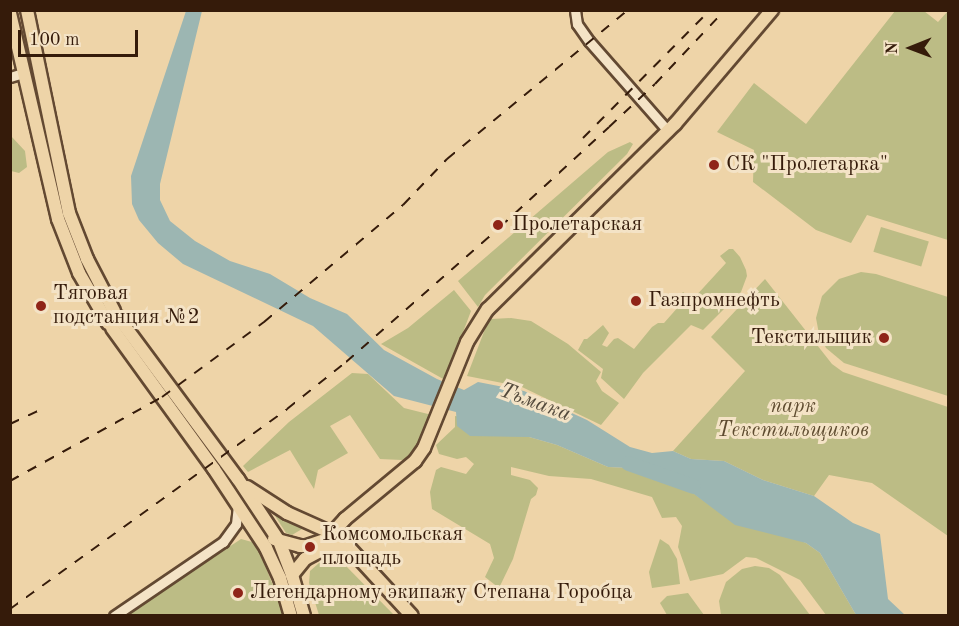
<!DOCTYPE html>
<html>
<head>
<meta charset="utf-8">
<style>
  body { margin:0 }
  #map { position:relative; width:959px; height:626px; overflow:hidden; background:#eed4a8; font-family:"Old Standard TT",serif }
  div>[style] { position:absolute }
  .green>* { inset:0; background:#bcbc85; transform-origin:0 0 }
  .water>* { inset:0; background:#9cb6b2 }
  .river>* { height:15px; margin:-7.5px; padding:0 7.5px; transform-origin:7.5px; border-radius:7.5px; background:#9cb6b2 }
  .roads { filter:drop-shadow(2px 0 #634932) drop-shadow(-2px 0 #634932) drop-shadow(0 2px #634932) drop-shadow(0 -2px #634932) }
  .minor>* { height:9px; margin:-4.5px; padding:0 4.5px; transform-origin:4.5px; border-radius:4.5px; background:#f4e3c6 }
  .major>* { height:12px; margin:-6px; padding:0 6px; transform-origin:6px; border-radius:6px; background:#eed4a8 }
  .rail>* { height:2px; margin-top:-1px; transform-origin:0; background:repeating-linear-gradient(90deg,#351b0a 0 10px,transparent 0 20px) }
  .dots>* { width:16px; height:16px; translate:-50% -50%; box-sizing:border-box; border:3px solid #f4e3c6; border-radius:50% }
  span { translate:-50% -50%; white-space:nowrap; text-align:center; line-height:1.15; -webkit-text-stroke:6px #f4e3c6; paint-order:stroke }
  .poi-label { font-size:21px; color:#351b0a }
  .left { translate:0 -50%; text-align:left }
  .right { translate:-100% -50%; text-align:right }
  .park-label { font-size:21px; color:#5e4b2f; font-style:italic }
  .water-label { font-size:22px; color:#544a3c; font-style:italic }
  .frame { position:absolute; inset:0; border:12px solid #351b0a; pointer-events:none }
  .north { position:absolute; left:881px; top:18px; width:60px; height:60px; -webkit-text-stroke:4px #f4e3c6; paint-order:stroke; rotate:269deg; font-size:16px; font-weight:700; line-height:24px; text-align:center; color:#351b0a }
  .north::after { content:''; display:block; margin:auto; width:21px; height:27px; background:#351b0a; clip-path:polygon(50% 0,100% 100%,50% 72%,0 100%) }
  .scale { position:absolute; left:18px; top:30px; width:120px; height:27px; box-sizing:border-box; border:3px solid #351b0a; border-top:0; padding-left:8px; font-size:18px; line-height:21px; white-space:nowrap; color:#351b0a; -webkit-text-stroke:4px #f4e3c6; paint-order:stroke }
</style>
</head>
<body>
<div id="map">
  <div class="green">
    <div style="clip-path:polygon(895px 11px,924px 11px,938px 22px,948px 11px,948px 240px,867px 215px,851px 243px,816px 230px,753px 182px,754px 150px,717px 132px,754px 83px,806px 124px)"></div>
    <div style="clip-path:polygon(11px 112px,11px 136px,25px 151px,27px 167px,19px 173px,11px 171px)"></div>
    <div style="clip-path:polygon(630px 142px,633px 144px,627px 154px,485px 295px,478px 307px,458px 281px,608px 152px)"></div>
    <div style="left:881px;top:227px;width:50px;height:26px;rotate:17deg"></div>
    <div style="clip-path:polygon(729px 249px,733px 249px,740px 257px,746px 270px,747px 276px,741px 292px,703px 330px,691px 325px,643px 373px,624px 399px,601px 378px,603px 369px,578px 350px,584px 339px,587px 339px,603px 325px,609px 333px,602px 345px,607px 347px,614px 339px,618px 338px,634px 349px,652px 327px,658px 323px,664px 323px,679px 306px,677px 299px,683px 292px,693px 299px,726px 263px,720px 256px)"></div>
    <div style="clip-path:polygon(861px 272px,876px 274px,948px 297px,948px 396px,844px 363px,826px 348px,819px 334px,816px 318px,822px 296px,839px 279px)"></div>
    <div style="clip-path:polygon(765px 279px,832px 364px,843px 372px,948px 407px,948px 536px,872px 483px,829px 475px,814px 496px,763px 480px,724px 461px,691px 459px,673px 451px,745px 371px,711px 337px)"></div>
    <div style="clip-path:polygon(454px 290px,471px 311px,445px 380px,381px 344px,408px 328px)"></div>
    <div style="clip-path:polygon(511px 318px,531px 321px,568px 344px,601px 372px,596px 381px,602px 391px,619px 403px,601px 425px,522px 387px,467px 376px,487px 324px,491px 319px)"></div>
    <div style="clip-path:polygon(352px 373px,368px 374px,404px 408px,432px 415px,414px 457px,402px 460px,380px 459px,350px 415px,330px 426px,348px 453px,318px 470px,314px 489px,290px 450px,248px 472px,243px 466px,289px 422px)"></div>
    <div style="clip-path:polygon(455px 416px,518px 427px,529px 437px,557px 445px,608px 467px,647px 469px,674px 479px,704px 501px,806px 543px,820px 553px,856px 615px,826px 615px,800px 580px,756px 558px,746px 557px,723px 574px,690px 581px,678px 547px,682px 526px,676px 517px,662px 518px,652px 497px,591px 479px,549px 476px,511px 467px,511px 475px,530px 480px,538px 488px,536px 495px,531px 499px,513px 559px,499px 588px,485px 577px,494px 558px,490px 544px,432px 509px,430px 492px,436px 470px,441px 467px,466px 474px,474px 464px,466px 457px,457px 459px,439px 454px,436px 445px,455px 427px)"></div>
    <div style="clip-path:polygon(270px 508px,301px 526px,302px 529px,292px 535px,286px 533px)"></div>
    <div style="clip-path:polygon(241px 539px,252px 542px,260px 553px,285px 615px,125px 616px)"></div>
    <div style="clip-path:polygon(660px 539px,669px 545px,677px 559px,680px 584px,652px 588px,649px 572px)"></div>
    <div style="clip-path:polygon(333px 559px,344px 564px,394px 615px,319px 615px,309px 583px,310px 571px,319px 563px)"></div>
    <div style="clip-path:polygon(755px 566px,769px 568px,780px 575px,810px 615px,721px 615px,719px 601px,726px 582px,742px 569px)"></div>
    <div style="clip-path:polygon(688px 593px,704px 615px,667px 615px,660px 603px,667px 596px)"></div>
  </div>
  <div class="water">
    <div style="clip-path:polygon(186px 11px,202px 11px,160px 184px,160px 200px,170px 221px,195px 241px,230px 261px,270px 274px,310px 298px,347px 314px,384px 350px,437px 379px,464px 390px,478px 382px,524px 391px,587px 420px,630px 447px,652px 453px,673px 451px,691px 459px,724px 461px,763px 480px,814px 496px,853px 523px,880px 534px,888px 599px,905px 615px,856px 615px,820px 553px,806px 543px,735px 525px,674px 479px,647px 469px,608px 467px,557px 445px,529px 437px,470px 436px,457px 426px,456px 412px,394px 396px,313px 326px,183px 264px,158px 243px,139px 220px,132px 204px,131px 176px)"></div>
  </div>
  <div class="river">
    <div style="left:628px;top:463px;width:69px;rotate:19.5deg"></div>
  </div>
  <div class="roads">
    <div class="minor">
      <div style="left:575px;top:10px;width:14px;rotate:82deg"></div>
      <div style="left:577px;top:24px;width:21px;rotate:55deg"></div>
      <div style="left:589px;top:41px;width:120px;rotate:48.7deg"></div>
      <div style="left:10px;top:77px;width:14px;rotate:-17deg"></div>
      <div style="left:114px;top:616px;width:132px;rotate:-34.2deg"></div>
      <div style="left:223px;top:542px;width:22px;rotate:-54deg"></div>
      <div style="left:236px;top:524px;width:19px;rotate:-84deg"></div>
    </div>
    <div class="major">
      <div style="left:27px;top:10px;width:207px;rotate:78.3deg"></div>
      <div style="left:69px;top:213px;width:49px;rotate:68.6deg"></div>
      <div style="left:87px;top:259px;width:59px;rotate:62.6deg"></div>
      <div style="left:10px;top:13px;width:212px;rotate:76.9deg"></div>
      <div style="left:58px;top:219px;width:58px;rotate:68.7deg"></div>
      <div style="left:79px;top:273px;width:58px;rotate:59.9deg"></div>
      <div style="left:118px;top:317px;width:202px;rotate:53.5deg"></div>
      <div style="left:238px;top:479px;width:74px;rotate:56.5deg"></div>
      <div style="left:279px;top:541px;width:36px;rotate:69deg"></div>
      <div style="left:292px;top:575px;width:43px;rotate:73.7deg"></div>
      <div style="left:112px;top:328px;width:174px;rotate:54.1deg"></div>
      <div style="left:214px;top:469px;width:95px;rotate:56.6deg"></div>
      <div style="left:266px;top:548px;width:33px;rotate:65deg"></div>
      <div style="left:280px;top:578px;width:40px;rotate:74deg"></div>
      <div style="left:247px;top:487px;width:48px;rotate:33deg"></div>
      <div style="left:287px;top:513px;width:49px;rotate:24deg"></div>
      <div style="left:332px;top:533px;width:15px;rotate:37deg"></div>
      <div style="left:344px;top:542px;width:100px;rotate:47.4deg"></div>
      <div style="left:274px;top:539px;width:27px;rotate:15deg"></div>
      <div style="left:300px;top:546px;width:49px;rotate:1.2deg"></div>
      <div style="left:307px;top:546px;width:21px;rotate:-19deg"></div>
      <div style="left:327px;top:539px;width:27px;rotate:-48deg"></div>
      <div style="left:345px;top:519px;width:91px;rotate:-39.6deg"></div>
      <div style="left:415px;top:461px;width:16px;rotate:-55deg"></div>
      <div style="left:424px;top:448px;width:114px;rotate:-67.9deg"></div>
      <div style="left:467px;top:342px;width:39px;rotate:-58deg"></div>
      <div style="left:488px;top:309px;width:263px;rotate:-44.7deg"></div>
      <div style="left:675px;top:124px;width:150px;rotate:-49.6deg"></div>
      <div style="left:292px;top:575px;width:21px;rotate:-51deg"></div>
      <div style="left:305px;top:559px;width:24px;rotate:-28deg"></div>
    </div>
  </div>
  <div class="rail">
    <div style="left:583px;top:138px;width:180px;rotate:-45.2deg"></div>
    <div style="left:10px;top:424px;width:38px;rotate:-25deg"></div>
    <div style="left:10px;top:481px;width:174px;rotate:-28.9deg"></div>
    <div style="left:162px;top:397px;width:127px;rotate:-36.3deg"></div>
    <div style="left:264px;top:322px;width:182px;rotate:-40.1deg"></div>
    <div style="left:403px;top:205px;width:64px;rotate:-46.3deg"></div>
    <div style="left:447px;top:159px;width:234px;rotate:-39.5deg"></div>
    <div style="left:10px;top:609px;width:342px;rotate:-35.8deg"></div>
    <div style="left:287px;top:409px;width:75px;rotate:-38.5deg"></div>
    <div style="left:346px;top:362px;width:205px;rotate:-41.2deg"></div>
    <div style="left:500px;top:227px;width:148px;rotate:-42.5deg"></div>
    <div style="left:609px;top:127px;width:63px;rotate:-43.1deg"></div>
    <div style="left:655px;top:84px;width:102px;rotate:-46.6deg"></div>
  </div>
  <div class="dots">
    <div style="left:714px;top:165px;background:#8f2418"></div>
    <div style="left:498px;top:225px;background:#8f2418"></div>
    <div style="left:636px;top:301px;background:#8f2418"></div>
    <div style="left:41px;top:306px;background:#8f2418"></div>
    <div style="left:884px;top:338px;background:#8f2418"></div>
    <div style="left:310px;top:547px;background:#8f2418"></div>
    <div style="left:238px;top:593px;background:#8f2418"></div>
  </div>
  <div class="poi-label">
    <span class="left" style="left:726px;top:165px">СК "Пролетарка"</span>
    <span class="left" style="left:512px;top:225px">Пролетарская</span>
    <span class="left" style="left:53px;top:306px">Тяговая<br>подстанция №2</span>
    <span class="left" style="left:648px;top:301px">Газпромнефть</span>
    <span class="right" style="left:872px;top:338px">Текстильщик</span>
    <span class="left" style="left:322px;top:547px">Комсомольская<br>площадь</span>
    <span class="left" style="left:250px;top:593px">Легендарному экипажу Степана Горобца</span>
  </div>
  <div class="park-label">
    <span style="left:793px;top:419px">парк<br>Текстильщиков</span>
  </div>
  <div class="water-label">
    <span style="left:535px;top:403px;rotate:20deg">Тьмака</span>
  </div>
  <div class="frame"></div>
  <div class="north">N</div>
  <div class="scale">100 m</div>
</div>
</body>
</html>
